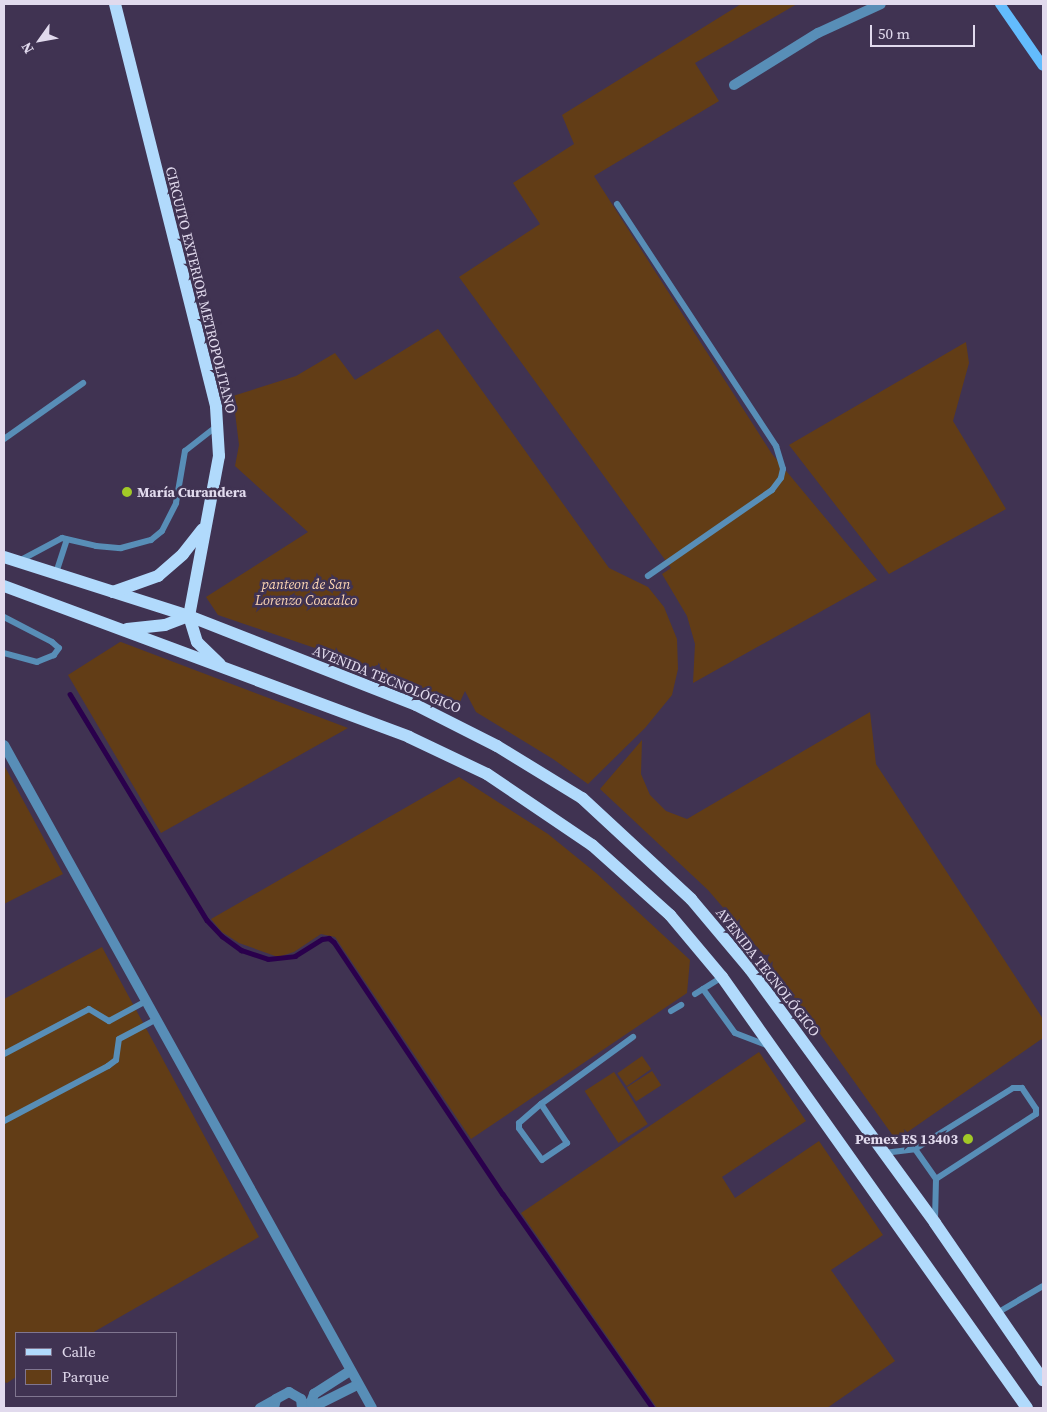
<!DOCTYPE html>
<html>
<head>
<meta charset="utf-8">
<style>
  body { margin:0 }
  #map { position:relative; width:1047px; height:1412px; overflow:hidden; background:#403352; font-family:"Source Serif 4",serif }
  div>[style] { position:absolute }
  .green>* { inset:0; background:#623d16; transform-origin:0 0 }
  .stream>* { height:4.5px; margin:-2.25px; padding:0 2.25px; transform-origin:2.25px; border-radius:2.25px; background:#2a004c }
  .lane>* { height:6px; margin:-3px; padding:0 3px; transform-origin:3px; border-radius:3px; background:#588eb7 }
  .street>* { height:10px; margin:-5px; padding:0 5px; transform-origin:5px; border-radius:5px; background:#588eb7 }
  .secondary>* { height:10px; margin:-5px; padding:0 5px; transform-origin:5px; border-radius:5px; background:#63bcfd }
  .primary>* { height:12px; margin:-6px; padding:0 6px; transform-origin:6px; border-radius:6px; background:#b1dafc }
  .dots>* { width:14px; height:14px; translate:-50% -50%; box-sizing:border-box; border:2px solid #403352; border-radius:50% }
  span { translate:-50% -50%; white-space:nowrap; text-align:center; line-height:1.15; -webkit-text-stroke:5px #403352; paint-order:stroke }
  .street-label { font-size:14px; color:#e1daed }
  .poi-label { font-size:14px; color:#e1daed; font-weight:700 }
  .left { translate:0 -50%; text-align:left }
  .right { translate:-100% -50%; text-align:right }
  .park-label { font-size:14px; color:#fcd5b3; font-style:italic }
  .frame { position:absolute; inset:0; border:5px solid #e1daed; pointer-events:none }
  .legend { position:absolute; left:15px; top:1332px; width:162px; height:65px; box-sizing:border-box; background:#403352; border:1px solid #807690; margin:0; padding:6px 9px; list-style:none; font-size:15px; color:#e1daed }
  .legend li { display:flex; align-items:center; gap:10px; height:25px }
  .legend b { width:25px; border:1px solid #807690 }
  .north { position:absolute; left:15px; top:15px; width:50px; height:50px; -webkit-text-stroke:4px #403352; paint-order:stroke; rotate:238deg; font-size:14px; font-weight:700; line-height:20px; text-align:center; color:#e1daed }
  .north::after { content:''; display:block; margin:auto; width:18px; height:22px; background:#e1daed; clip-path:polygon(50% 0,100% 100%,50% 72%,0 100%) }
  .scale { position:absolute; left:870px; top:25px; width:105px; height:22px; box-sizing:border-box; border:2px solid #e1daed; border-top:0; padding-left:6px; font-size:15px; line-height:18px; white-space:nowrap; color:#e1daed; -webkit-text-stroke:4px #403352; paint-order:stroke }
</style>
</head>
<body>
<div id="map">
  <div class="green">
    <div style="clip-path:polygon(741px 4px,797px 4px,695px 63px,719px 101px,594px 176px,772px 454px,877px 580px,693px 683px,695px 644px,687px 616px,662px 574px,671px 568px,459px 277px,540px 224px,513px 183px,574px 144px,562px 115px)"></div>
    <div style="clip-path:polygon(438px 329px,609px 568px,648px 587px,664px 607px,677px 639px,678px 669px,672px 695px,645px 728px,588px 784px,553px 759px,476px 712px,465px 691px,459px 704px,394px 675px,218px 615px,206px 597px,308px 532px,235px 466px,239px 445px,233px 396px,296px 376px,335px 353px,355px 380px)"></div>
    <div style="clip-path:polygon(966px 342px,969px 363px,953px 421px,1006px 509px,889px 574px,789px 445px)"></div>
    <div style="clip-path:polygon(120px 642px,121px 642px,348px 728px,161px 833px,68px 675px)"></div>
    <div style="clip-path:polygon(870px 712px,876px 764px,1043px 1019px,1043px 1038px,896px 1140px,763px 954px,708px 890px,600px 789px,642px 740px,641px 774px,650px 795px,666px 811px,687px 819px)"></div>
    <div style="clip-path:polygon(4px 765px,63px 874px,4px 904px)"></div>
    <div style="clip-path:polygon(459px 777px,548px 834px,596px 873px,690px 960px,687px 993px,471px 1139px,335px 937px,321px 934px,294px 952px,278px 957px,239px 943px,222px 932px,211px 919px)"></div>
    <div style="clip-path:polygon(102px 947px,259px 1237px,92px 1333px,16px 1333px,16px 1377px,7px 1383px,4px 1382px,4px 999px)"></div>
    <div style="clip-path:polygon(759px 1052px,806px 1121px,722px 1177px,735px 1198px,819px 1141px,883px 1235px,831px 1270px,895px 1361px,827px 1408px,657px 1408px,521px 1213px)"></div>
    <div style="left:642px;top:1056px;width:16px;height:30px;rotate:55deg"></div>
    <div style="left:652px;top:1071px;width:17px;height:30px;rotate:57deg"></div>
    <div style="left:614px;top:1072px;width:62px;height:35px;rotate:57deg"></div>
  </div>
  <div class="stream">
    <div style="left:70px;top:694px;width:264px;rotate:58.8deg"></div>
    <div style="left:207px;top:920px;width:22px;rotate:47deg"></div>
    <div style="left:222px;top:936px;width:24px;rotate:36deg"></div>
    <div style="left:241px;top:950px;width:28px;rotate:18deg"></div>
    <div style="left:268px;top:959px;width:27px;rotate:-6deg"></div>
    <div style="left:295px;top:956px;width:32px;rotate:-32deg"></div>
    <div style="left:322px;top:939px;width:7px;rotate:-8deg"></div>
    <div style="left:329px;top:938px;width:6px;rotate:39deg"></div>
    <div style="left:334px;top:942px;width:303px;rotate:56.2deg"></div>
    <div style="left:503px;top:1194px;width:261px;rotate:55deg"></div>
  </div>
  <div class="lane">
    <div style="left:617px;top:204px;width:290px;rotate:56.7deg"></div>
    <div style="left:776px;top:446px;width:24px;rotate:73deg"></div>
    <div style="left:783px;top:469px;width:9px;rotate:103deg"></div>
    <div style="left:781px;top:478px;width:15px;rotate:127deg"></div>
    <div style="left:772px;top:490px;width:151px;rotate:145.3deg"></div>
    <div style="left:4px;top:439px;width:97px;rotate:-35.3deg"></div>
    <div style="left:19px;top:561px;width:49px;rotate:-28.1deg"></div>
    <div style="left:62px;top:538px;width:35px;rotate:13deg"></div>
    <div style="left:96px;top:546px;width:25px;rotate:5deg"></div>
    <div style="left:121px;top:548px;width:31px;rotate:-15deg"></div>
    <div style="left:151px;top:540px;width:14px;rotate:-39deg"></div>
    <div style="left:162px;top:531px;width:31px;rotate:-63deg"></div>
    <div style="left:176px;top:503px;width:53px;rotate:-80.2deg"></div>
    <div style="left:185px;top:451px;width:41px;rotate:-38deg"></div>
    <div style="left:56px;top:573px;width:35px;rotate:-72deg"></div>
    <div style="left:4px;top:617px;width:54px;rotate:27.5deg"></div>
    <div style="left:52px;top:642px;width:9px;rotate:41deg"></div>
    <div style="left:59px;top:648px;width:9px;rotate:126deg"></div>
    <div style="left:54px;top:655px;width:18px;rotate:158deg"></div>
    <div style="left:37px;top:662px;width:34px;rotate:-165deg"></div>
    <div style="left:703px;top:989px;width:54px;rotate:54deg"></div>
    <div style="left:735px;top:1033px;width:36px;rotate:21deg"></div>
    <div style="left:695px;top:994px;width:32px;rotate:-32deg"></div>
    <div style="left:671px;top:1011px;width:12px;rotate:-31deg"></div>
    <div style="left:4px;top:1054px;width:96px;rotate:-27.9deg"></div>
    <div style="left:89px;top:1009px;width:23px;rotate:31deg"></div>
    <div style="left:109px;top:1021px;width:42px;rotate:-28.4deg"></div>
    <div style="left:541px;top:1104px;width:47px;rotate:56.3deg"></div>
    <div style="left:567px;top:1143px;width:30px;rotate:146deg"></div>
    <div style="left:542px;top:1160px;width:39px;rotate:-126deg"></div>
    <div style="left:519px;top:1128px;width:5px;rotate:-90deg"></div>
    <div style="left:519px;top:1123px;width:29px;rotate:-41deg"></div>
    <div style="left:541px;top:1104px;width:114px;rotate:-36.1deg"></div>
    <div style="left:4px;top:1121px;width:118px;rotate:-27.9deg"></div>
    <div style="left:108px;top:1066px;width:10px;rotate:-37deg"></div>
    <div style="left:116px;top:1060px;width:21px;rotate:-82deg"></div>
    <div style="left:119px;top:1039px;width:41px;rotate:-27.8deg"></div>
    <div style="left:915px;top:1149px;width:37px;rotate:55deg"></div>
    <div style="left:936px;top:1179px;width:42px;rotate:91.4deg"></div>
    <div style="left:884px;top:1153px;width:31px;rotate:-7deg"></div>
    <div style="left:915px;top:1149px;width:115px;rotate:-31.9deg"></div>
    <div style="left:1013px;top:1088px;width:9px"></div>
    <div style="left:1022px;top:1088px;width:25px;rotate:56deg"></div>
    <div style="left:1036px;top:1109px;width:5px;rotate:90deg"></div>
    <div style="left:1036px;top:1114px;width:119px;rotate:147deg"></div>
    <div style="left:997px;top:1313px;width:53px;rotate:-30.4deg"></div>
  </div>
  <div class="street">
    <div style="left:734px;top:85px;width:99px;rotate:-31.8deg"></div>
    <div style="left:818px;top:33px;width:69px;rotate:-24.7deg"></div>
    <div style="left:4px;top:745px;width:758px;rotate:60.97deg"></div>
    <div style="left:311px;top:1402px;width:9px;rotate:-69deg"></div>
    <div style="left:314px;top:1394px;width:43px;rotate:-32.6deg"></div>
    <div style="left:303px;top:1406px;width:9px;rotate:-27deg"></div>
    <div style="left:311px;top:1402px;width:8px;rotate:14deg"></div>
    <div style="left:319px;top:1404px;width:42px;rotate:-26.6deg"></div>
    <div style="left:260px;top:1408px;width:18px;rotate:-29deg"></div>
    <div style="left:274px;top:1408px;width:9px;rotate:-77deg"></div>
    <div style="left:276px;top:1399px;width:15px;rotate:-28deg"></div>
    <div style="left:289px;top:1392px;width:14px;rotate:30deg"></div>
    <div style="left:301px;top:1399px;width:9px;rotate:84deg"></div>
  </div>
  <div class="secondary">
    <div style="left:1000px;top:4px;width:75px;rotate:55.3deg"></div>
  </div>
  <div class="primary">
    <div style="left:115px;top:4px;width:415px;rotate:75.9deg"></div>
    <div style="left:216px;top:407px;width:49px;rotate:86.5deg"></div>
    <div style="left:219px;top:456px;width:163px;rotate:100.6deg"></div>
    <div style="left:189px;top:616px;width:27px;rotate:73deg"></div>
    <div style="left:197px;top:642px;width:32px;rotate:44deg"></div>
    <div style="left:4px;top:557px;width:194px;rotate:17.7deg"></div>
    <div style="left:189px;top:616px;width:244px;rotate:21.4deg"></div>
    <div style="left:416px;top:705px;width:91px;rotate:26.8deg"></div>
    <div style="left:497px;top:746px;width:100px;rotate:31.5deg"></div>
    <div style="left:582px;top:798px;width:149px;rotate:42.8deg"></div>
    <div style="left:691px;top:899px;width:92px;rotate:49.9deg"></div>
    <div style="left:750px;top:969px;width:314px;rotate:53.9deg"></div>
    <div style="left:935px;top:1223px;width:191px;rotate:55.5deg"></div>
    <div style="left:4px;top:586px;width:432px;rotate:20.4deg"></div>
    <div style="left:409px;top:737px;width:86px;rotate:25.4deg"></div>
    <div style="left:487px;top:774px;width:127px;rotate:34.1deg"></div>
    <div style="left:592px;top:845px;width:105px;rotate:41.9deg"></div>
    <div style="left:670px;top:915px;width:81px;rotate:50deg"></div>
    <div style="left:722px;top:977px;width:528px;rotate:54.71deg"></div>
    <div style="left:113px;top:592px;width:48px;rotate:-19.6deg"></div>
    <div style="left:158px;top:576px;width:33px;rotate:-41deg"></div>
    <div style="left:183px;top:554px;width:31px;rotate:-52deg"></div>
    <div style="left:127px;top:629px;width:38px;rotate:-6deg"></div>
    <div style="left:165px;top:625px;width:26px;rotate:-21deg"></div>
  </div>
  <div class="dots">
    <div style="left:127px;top:492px;background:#a2c927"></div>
    <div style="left:968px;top:1139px;background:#a2c927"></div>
  </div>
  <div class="street-label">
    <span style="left:201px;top:290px;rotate:76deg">CIRCUITO EXTERIOR METROPOLITANO</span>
    <span style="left:387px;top:679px;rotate:22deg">AVENIDA TECNOLÓGICO</span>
    <span style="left:768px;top:972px;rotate:52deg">AVENIDA TECNOLÓGICO</span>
  </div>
  <div class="poi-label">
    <span class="left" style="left:137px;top:492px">María Curandera</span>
    <span class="right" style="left:958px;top:1139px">Pemex ES 13403</span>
  </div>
  <div class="park-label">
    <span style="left:306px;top:592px">panteon de San<br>Lorenzo Coacalco</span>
  </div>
  <div class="frame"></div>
  <ul class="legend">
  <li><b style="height:6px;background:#b1dafc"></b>Calle</li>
  <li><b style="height:14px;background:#623d16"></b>Parque</li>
  </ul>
  <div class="north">N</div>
  <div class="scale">50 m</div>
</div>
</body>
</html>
